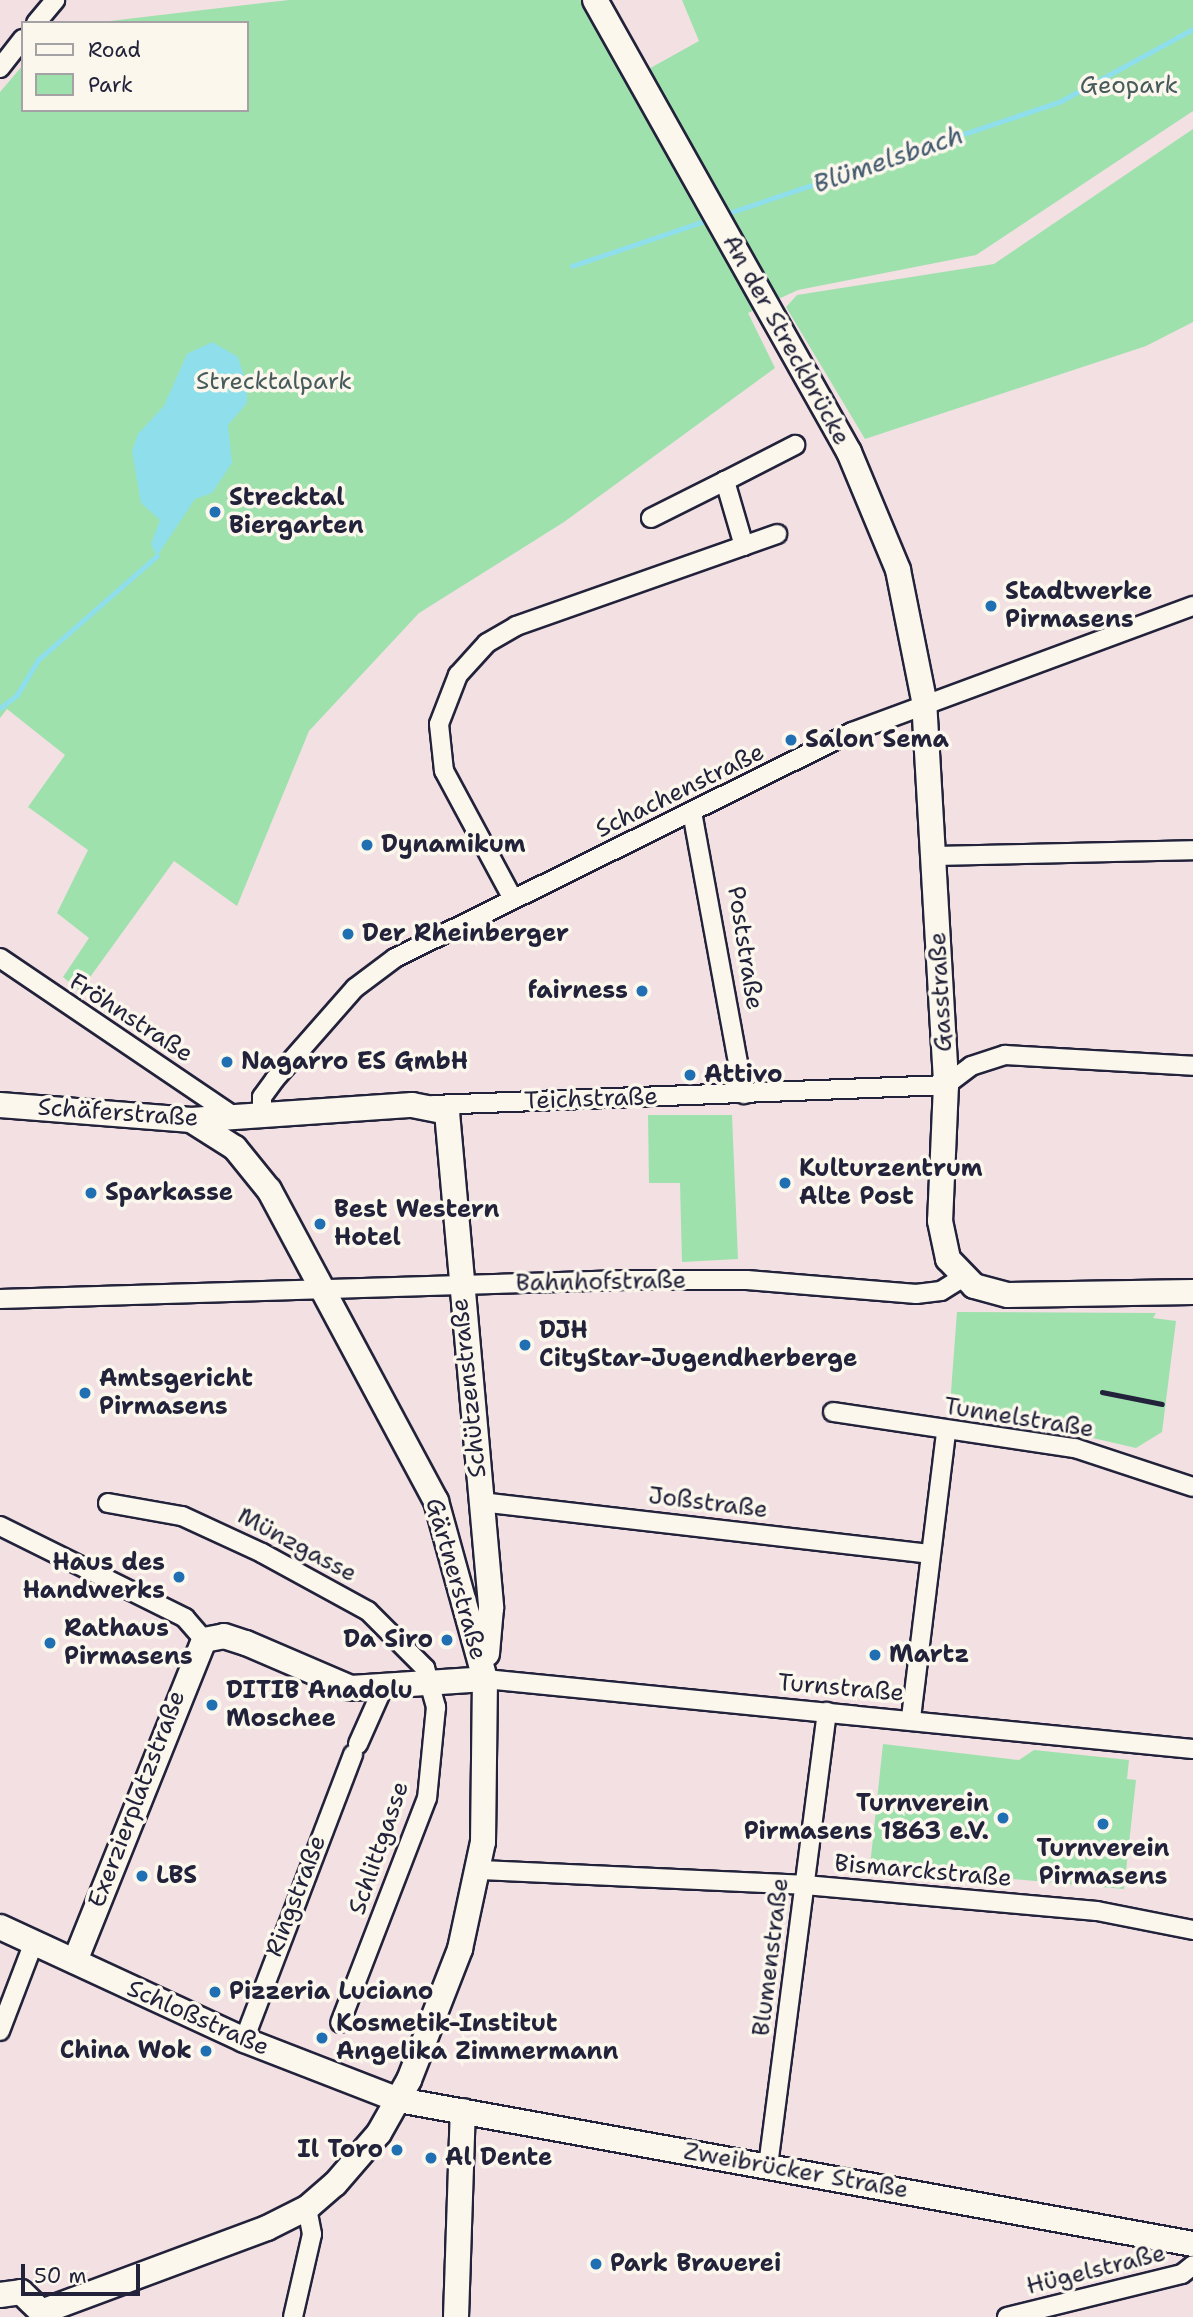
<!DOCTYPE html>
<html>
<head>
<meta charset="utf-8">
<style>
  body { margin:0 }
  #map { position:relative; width:1193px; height:2317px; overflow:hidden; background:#f2e0e3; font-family:"Shantell Sans",sans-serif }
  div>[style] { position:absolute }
  .green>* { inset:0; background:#9ee1ad }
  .water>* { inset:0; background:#8fdeec }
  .stream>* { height:4.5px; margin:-2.25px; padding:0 2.25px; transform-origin:2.25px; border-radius:2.25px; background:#8fdeec }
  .roads { filter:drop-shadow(2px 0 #22223b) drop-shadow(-2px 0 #22223b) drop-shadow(0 2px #22223b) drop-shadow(0 -2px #22223b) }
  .street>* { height:18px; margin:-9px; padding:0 9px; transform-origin:9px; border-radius:9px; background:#fbf7ec }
  .secondary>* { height:24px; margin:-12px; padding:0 12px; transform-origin:12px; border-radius:12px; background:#fbf7ec }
  .rail>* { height:4.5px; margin:-2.25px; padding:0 2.25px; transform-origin:2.25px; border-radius:2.25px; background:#22223b }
  .dots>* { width:19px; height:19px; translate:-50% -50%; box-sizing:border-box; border:4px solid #fbf7ec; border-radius:50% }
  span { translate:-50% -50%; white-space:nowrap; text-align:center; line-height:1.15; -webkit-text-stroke:7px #fbf7ec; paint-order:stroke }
  .park-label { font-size:24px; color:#475b5d }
  .street-label { font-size:24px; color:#22223b }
  .poi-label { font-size:24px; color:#22223b; font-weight:700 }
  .left { translate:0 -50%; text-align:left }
  .right { translate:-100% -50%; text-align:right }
  .water-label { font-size:26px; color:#435a70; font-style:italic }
  .legend { position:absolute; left:21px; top:21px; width:228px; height:91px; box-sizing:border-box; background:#fbf7ec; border:2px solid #a4a2a5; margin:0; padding:9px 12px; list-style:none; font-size:21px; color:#22223b }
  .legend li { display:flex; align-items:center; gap:14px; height:35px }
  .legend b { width:35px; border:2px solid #a4a2a5 }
  .scale { position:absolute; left:21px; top:2264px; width:119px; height:32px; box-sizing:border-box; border:4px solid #22223b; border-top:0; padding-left:9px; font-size:21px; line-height:24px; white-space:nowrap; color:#22223b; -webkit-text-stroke:5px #fbf7ec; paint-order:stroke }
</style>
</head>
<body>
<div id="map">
  <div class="green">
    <div style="clip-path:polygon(289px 0,582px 0,627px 81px,699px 41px,682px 0,1193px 0,1193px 111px,976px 255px,798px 290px,748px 313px,775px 368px,564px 522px,419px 613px,309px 731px,237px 906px,174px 861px,80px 991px,63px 977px,89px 938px,57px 913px,88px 850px,28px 807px,65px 755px,7px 709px,0 718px,0 92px,23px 65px,23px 110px,247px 110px,247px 23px,93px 23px)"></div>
    <div style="clip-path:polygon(1193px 129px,1193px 322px,1146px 346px,865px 439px,786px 307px,797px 295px,994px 264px)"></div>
    <div style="clip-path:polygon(732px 1115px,738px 1259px,682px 1262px,680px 1183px,649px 1183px,648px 1115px)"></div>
    <div style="clip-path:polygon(957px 1312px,1156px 1313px,1153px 1318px,1176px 1321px,1162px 1432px,1136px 1448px,950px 1405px)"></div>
    <div style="clip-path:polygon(883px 1744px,1019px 1760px,1034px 1750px,1129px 1760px,1127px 1779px,1136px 1780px,1124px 1889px,870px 1866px)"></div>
  </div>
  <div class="water">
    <div style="clip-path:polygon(212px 342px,238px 357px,247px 386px,247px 403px,228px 425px,232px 463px,212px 493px,195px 499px,157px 556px,151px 544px,160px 520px,141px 503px,132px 451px,138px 434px,164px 406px,187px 354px)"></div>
  </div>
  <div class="stream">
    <div style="left:726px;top:214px;width:354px;rotate:-18.6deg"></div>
    <div style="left:1061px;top:101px;width:150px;rotate:-28.6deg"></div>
    <div style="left:572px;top:266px;width:144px;rotate:-18.7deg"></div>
    <div style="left:0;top:708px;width:21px;rotate:-37deg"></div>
    <div style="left:17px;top:695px;width:41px;rotate:-59deg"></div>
    <div style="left:38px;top:660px;width:158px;rotate:-41.2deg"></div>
  </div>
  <div class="roads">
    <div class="street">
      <div style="left:36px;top:23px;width:30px;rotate:-50deg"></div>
      <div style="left:0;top:68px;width:37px;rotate:-52deg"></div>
      <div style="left:651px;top:518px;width:83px;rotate:-26.6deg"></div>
      <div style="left:744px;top:546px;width:68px;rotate:-106.3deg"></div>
      <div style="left:725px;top:481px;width:79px;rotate:-27.2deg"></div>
      <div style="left:692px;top:812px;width:287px;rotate:79.6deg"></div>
      <div style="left:933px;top:856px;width:260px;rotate:-1.3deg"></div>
      <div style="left:513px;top:899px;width:145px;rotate:-118.3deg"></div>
      <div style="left:444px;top:771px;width:47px;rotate:-96.1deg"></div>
      <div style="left:439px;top:724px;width:53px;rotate:-68.8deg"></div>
      <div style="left:458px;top:675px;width:43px;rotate:-47.8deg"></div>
      <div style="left:487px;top:643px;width:34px;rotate:-30deg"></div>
      <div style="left:516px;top:626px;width:277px;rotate:-19.4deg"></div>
      <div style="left:0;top:958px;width:285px;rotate:34.1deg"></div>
      <div style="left:433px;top:1105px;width:513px;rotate:-2.23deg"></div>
      <div style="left:946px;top:1085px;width:31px;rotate:-37deg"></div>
      <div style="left:971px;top:1066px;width:36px;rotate:-18deg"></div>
      <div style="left:1005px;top:1055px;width:188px;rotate:3.3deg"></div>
      <div style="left:262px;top:1118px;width:21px;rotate:-90deg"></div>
      <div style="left:262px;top:1097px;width:22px;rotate:-54deg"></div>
      <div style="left:275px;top:1079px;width:121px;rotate:-48.7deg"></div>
      <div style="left:355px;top:988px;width:50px;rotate:-36.9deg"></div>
      <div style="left:395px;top:958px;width:510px;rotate:-26.31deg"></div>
      <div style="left:852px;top:732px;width:364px;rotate:-20.3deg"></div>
      <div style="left:0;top:1299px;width:626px;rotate:-1.74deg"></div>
      <div style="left:626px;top:1280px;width:121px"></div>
      <div style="left:747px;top:1280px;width:170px;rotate:4.7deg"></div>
      <div style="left:916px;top:1294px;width:25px;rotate:-7deg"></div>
      <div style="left:941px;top:1291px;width:25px;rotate:-32deg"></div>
      <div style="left:833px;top:1412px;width:245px;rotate:8.5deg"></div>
      <div style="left:1075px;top:1448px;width:124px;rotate:18.3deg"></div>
      <div style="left:481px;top:1502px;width:451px;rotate:6.6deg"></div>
      <div style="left:108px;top:1503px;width:75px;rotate:10deg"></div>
      <div style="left:182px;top:1516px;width:88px;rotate:24.8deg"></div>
      <div style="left:262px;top:1553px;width:121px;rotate:28.7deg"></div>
      <div style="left:368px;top:1611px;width:81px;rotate:45deg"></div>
      <div style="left:425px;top:1668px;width:41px;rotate:74.2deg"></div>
      <div style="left:436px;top:1707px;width:91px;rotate:95.6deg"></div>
      <div style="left:427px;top:1798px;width:241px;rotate:111.1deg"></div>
      <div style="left:0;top:1526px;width:207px;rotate:26.4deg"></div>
      <div style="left:185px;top:1618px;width:29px;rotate:49deg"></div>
      <div style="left:485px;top:1679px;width:711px;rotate:5.65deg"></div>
      <div style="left:911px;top:1718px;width:289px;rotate:-83deg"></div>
      <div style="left:358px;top:1744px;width:59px;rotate:-66deg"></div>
      <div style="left:479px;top:1870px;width:326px;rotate:2.6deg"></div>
      <div style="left:805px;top:1885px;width:293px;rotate:5.1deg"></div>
      <div style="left:1097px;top:1911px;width:98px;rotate:11.2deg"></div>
      <div style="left:0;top:2031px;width:95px;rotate:-69.1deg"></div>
      <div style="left:244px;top:2040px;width:306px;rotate:-69.1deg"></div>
      <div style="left:768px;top:2166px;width:458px;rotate:-82.6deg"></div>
      <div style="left:293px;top:2317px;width:85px;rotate:-77.1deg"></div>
      <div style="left:312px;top:2234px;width:26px;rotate:-101deg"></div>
      <div style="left:1007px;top:2317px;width:180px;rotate:-13.8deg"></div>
      <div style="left:1182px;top:2274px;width:14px;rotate:-39deg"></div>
    </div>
    <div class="secondary">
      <div style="left:595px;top:0;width:518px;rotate:60.67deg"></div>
      <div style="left:849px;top:452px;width:128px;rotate:67.4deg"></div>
      <div style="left:898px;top:570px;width:133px;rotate:78.7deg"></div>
      <div style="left:924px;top:700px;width:386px;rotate:86.7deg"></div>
      <div style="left:946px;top:1085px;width:136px;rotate:92.5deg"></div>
      <div style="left:940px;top:1221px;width:39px;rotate:78deg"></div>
      <div style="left:948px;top:1259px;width:37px;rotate:46deg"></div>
      <div style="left:974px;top:1286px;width:35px;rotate:15deg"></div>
      <div style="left:1008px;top:1295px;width:185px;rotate:-0.9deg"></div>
      <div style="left:0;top:1105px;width:192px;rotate:4.5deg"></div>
      <div style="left:191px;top:1120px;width:222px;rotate:-3.9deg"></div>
      <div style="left:412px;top:1105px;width:36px;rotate:11deg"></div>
      <div style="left:447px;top:1112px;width:498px;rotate:84.9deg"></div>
      <div style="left:491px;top:1608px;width:46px;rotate:95deg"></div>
      <div style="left:0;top:1927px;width:269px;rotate:24.8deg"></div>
      <div style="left:244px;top:2040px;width:166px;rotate:21.2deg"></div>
      <div style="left:399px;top:2100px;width:807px;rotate:10.28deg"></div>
      <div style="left:75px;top:1961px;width:346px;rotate:-68.1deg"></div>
      <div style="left:204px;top:1640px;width:20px;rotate:-11deg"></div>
      <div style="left:224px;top:1636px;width:23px;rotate:18deg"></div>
      <div style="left:246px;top:1643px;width:114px;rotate:23.2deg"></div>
      <div style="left:351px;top:1688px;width:134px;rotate:-3.8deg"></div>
      <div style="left:0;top:2295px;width:21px;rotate:-8deg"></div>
      <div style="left:21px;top:2292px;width:36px;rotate:44deg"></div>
      <div style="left:44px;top:2311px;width:238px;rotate:-20.4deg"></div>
      <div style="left:267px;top:2228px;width:45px;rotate:-26.6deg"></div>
      <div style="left:307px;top:2208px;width:37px;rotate:-41deg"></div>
      <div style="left:335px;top:2184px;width:67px;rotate:-49.2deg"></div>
      <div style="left:379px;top:2133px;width:61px;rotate:-60.5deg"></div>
      <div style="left:409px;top:2080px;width:141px;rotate:-68.7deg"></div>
      <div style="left:460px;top:1949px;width:109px;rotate:-77.9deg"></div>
      <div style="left:483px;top:1842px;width:163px;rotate:-89.3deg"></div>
      <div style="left:485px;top:1679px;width:185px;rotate:-105.4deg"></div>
      <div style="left:436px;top:1501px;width:353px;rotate:-118.2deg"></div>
      <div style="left:269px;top:1190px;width:54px;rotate:-129deg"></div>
      <div style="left:235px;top:1148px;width:52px;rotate:-147.5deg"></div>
      <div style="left:456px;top:2317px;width:206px;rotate:-88.1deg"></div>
    </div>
  </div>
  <div class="rail">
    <div style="left:1102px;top:1392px;width:61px;rotate:11.3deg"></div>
  </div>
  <div class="dots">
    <div style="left:215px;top:512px;background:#1f6fb2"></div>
    <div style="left:991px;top:606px;background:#1f6fb2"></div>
    <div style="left:791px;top:740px;background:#1f6fb2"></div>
    <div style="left:367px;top:845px;background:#1f6fb2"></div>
    <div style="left:348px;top:934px;background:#1f6fb2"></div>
    <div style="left:642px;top:991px;background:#1f6fb2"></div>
    <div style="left:227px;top:1062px;background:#1f6fb2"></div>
    <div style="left:690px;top:1075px;background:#1f6fb2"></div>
    <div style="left:785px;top:1183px;background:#1f6fb2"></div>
    <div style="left:91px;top:1193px;background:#1f6fb2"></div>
    <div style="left:320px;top:1224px;background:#1f6fb2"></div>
    <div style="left:525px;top:1345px;background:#1f6fb2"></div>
    <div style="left:85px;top:1393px;background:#1f6fb2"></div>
    <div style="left:179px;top:1577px;background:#1f6fb2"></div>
    <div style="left:447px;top:1640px;background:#1f6fb2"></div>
    <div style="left:50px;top:1643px;background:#1f6fb2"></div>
    <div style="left:875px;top:1655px;background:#1f6fb2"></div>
    <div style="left:212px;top:1705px;background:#1f6fb2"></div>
    <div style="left:1003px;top:1818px;background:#1f6fb2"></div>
    <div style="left:1103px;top:1824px;background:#1f6fb2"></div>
    <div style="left:142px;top:1876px;background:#1f6fb2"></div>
    <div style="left:215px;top:1992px;background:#1f6fb2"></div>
    <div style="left:322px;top:2038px;background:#1f6fb2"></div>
    <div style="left:206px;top:2051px;background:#1f6fb2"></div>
    <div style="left:397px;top:2150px;background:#1f6fb2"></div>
    <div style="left:431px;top:2158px;background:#1f6fb2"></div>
    <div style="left:596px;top:2264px;background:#1f6fb2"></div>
  </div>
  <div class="park-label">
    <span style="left:1129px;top:86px">Geopark</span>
    <span style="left:274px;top:382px">Strecktalpark</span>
  </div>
  <div class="street-label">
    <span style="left:786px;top:340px;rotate:61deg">An der Streckbrücke</span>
    <span style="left:680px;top:791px;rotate:-26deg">Schachenstraße</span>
    <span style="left:745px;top:948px;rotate:81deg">Poststraße</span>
    <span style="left:941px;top:992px;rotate:-93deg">Gasstraße</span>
    <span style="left:131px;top:1018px;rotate:33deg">Fröhnstraße</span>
    <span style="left:591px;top:1099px;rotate:-2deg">Teichstraße</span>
    <span style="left:118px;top:1113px;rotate:4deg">Schäferstraße</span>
    <span style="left:601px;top:1282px;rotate:-1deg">Bahnhofstraße</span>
    <span style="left:469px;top:1388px;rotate:-96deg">Schützenstraße</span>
    <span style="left:1019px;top:1418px;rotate:9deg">Tunnelstraße</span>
    <span style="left:708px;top:1503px;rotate:7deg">Joßstraße</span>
    <span style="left:297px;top:1545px;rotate:28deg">Münzgasse</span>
    <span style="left:456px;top:1579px;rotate:74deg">Gärtnerstraße</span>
    <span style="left:841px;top:1688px;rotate:5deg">Turnstraße</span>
    <span style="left:137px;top:1799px;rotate:-69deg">Exerzierplatzstraße</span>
    <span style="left:379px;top:1848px;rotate:-71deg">Schlittgasse</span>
    <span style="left:923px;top:1871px;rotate:5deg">Bismarckstraße</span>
    <span style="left:296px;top:1896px;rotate:-69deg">Ringstraße</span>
    <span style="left:771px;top:1957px;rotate:-83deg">Blumenstraße</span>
    <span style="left:198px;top:2018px;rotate:24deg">Schloßstraße</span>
    <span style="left:796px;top:2171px;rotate:10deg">Zweibrücker Straße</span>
    <span style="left:1096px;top:2270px;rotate:-14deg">Hügelstraße</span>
  </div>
  <div class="poi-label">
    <span class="left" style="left:229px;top:512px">Strecktal<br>Biergarten</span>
    <span class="left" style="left:1005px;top:606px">Stadtwerke<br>Pirmasens</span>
    <span class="left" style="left:805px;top:740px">Salon Sema</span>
    <span class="left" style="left:381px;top:845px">Dynamikum</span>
    <span class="left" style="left:362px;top:934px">Der Rheinberger</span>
    <span class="right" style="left:628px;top:991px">fairness</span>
    <span class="left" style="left:241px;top:1062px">Nagarro ES GmbH</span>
    <span class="left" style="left:704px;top:1075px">Attivo</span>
    <span class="left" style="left:799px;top:1183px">Kulturzentrum<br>Alte Post</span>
    <span class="left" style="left:105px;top:1193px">Sparkasse</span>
    <span class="left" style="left:334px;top:1224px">Best Western<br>Hotel</span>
    <span class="left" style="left:539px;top:1345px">DJH<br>CityStar-Jugendherberge</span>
    <span class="left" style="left:99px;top:1393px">Amtsgericht<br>Pirmasens</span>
    <span class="right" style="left:165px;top:1577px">Haus des<br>Handwerks</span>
    <span class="left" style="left:64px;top:1643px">Rathaus<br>Pirmasens</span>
    <span class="right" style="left:433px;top:1640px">Da Siro</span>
    <span class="left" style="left:889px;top:1655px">Martz</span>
    <span class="left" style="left:226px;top:1705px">DITIB Anadolu<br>Moschee</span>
    <span class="right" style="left:989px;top:1818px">Turnverein<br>Pirmasens 1863 e.V.</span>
    <span style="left:1103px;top:1863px">Turnverein<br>Pirmasens</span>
    <span class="left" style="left:156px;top:1876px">LBS</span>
    <span class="left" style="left:229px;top:1992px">Pizzeria Luciano</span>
    <span class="left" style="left:336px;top:2038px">Kosmetik-Institut<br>Angelika Zimmermann</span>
    <span class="right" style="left:192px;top:2051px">China Wok</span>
    <span class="right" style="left:383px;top:2150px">Il Toro</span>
    <span class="left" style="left:445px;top:2158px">Al Dente</span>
    <span class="left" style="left:610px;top:2264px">Park Brauerei</span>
  </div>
  <div class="water-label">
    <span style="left:888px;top:159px;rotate:-19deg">Blümelsbach</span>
  </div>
  <ul class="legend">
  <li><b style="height:9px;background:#fbf7ec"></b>Road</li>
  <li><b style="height:19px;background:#9ee1ad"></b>Park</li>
  </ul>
  <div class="scale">50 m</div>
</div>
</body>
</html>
